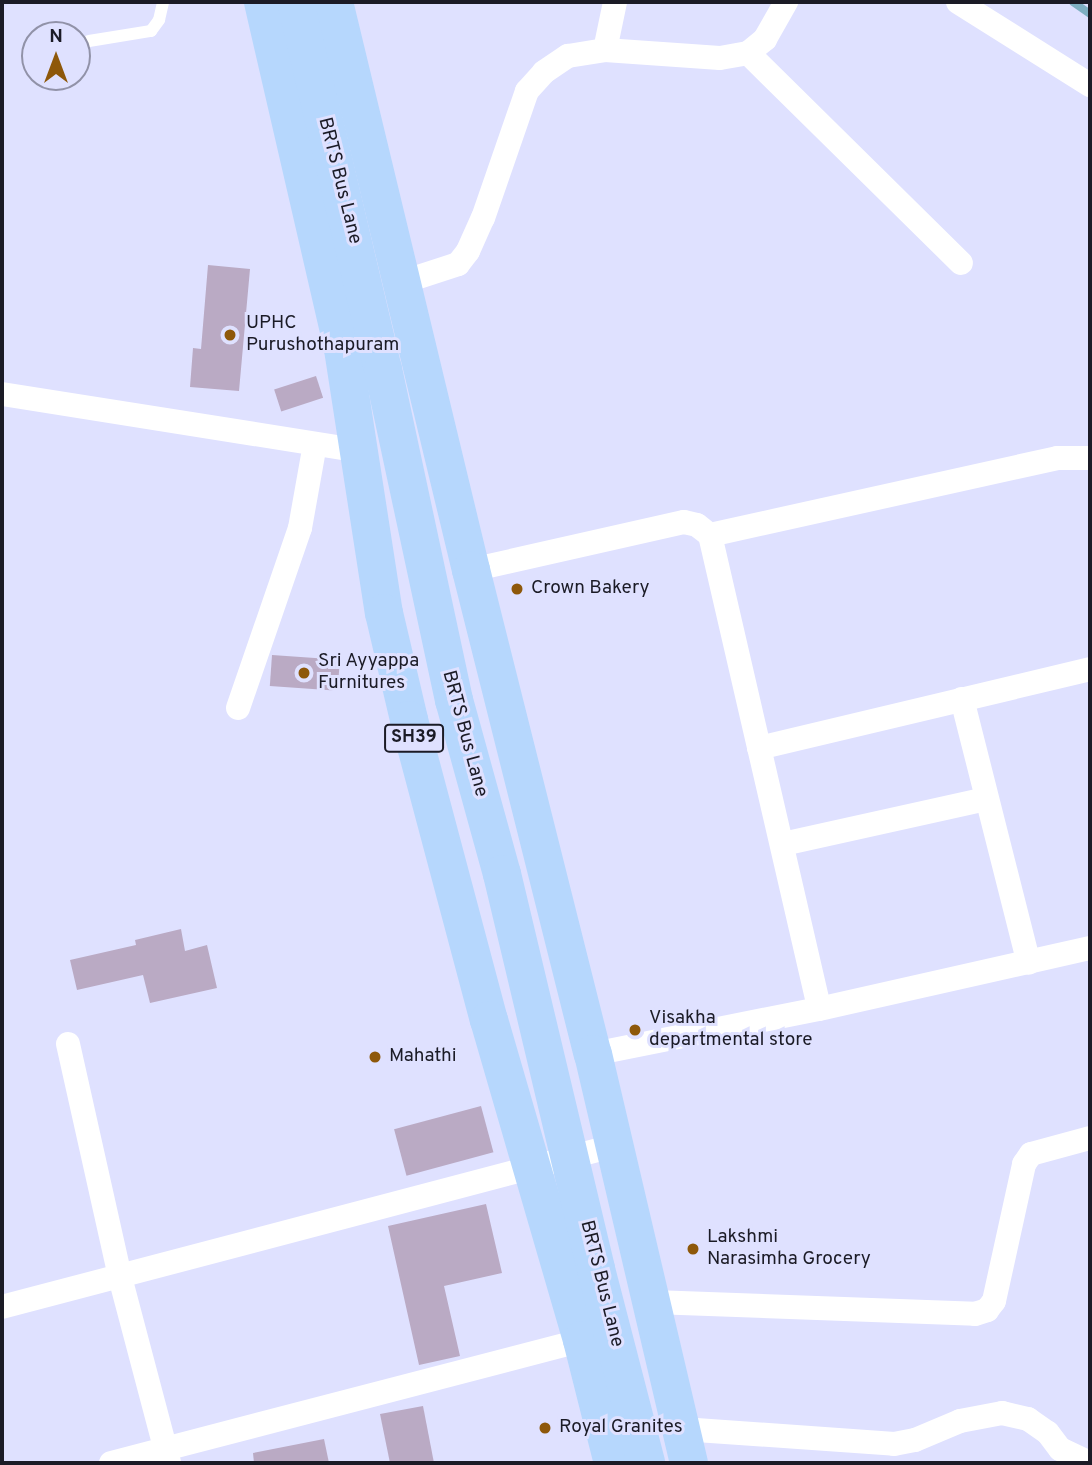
<!DOCTYPE html>
<html>
<head>
<meta charset="utf-8">
<style>
  body { margin:0 }
  #map { position:relative; width:1092px; height:1465px; overflow:hidden; background:#dfe1ff; font-family:Overpass,sans-serif }
  div>[style] { position:absolute }
  .stream>* { height:8px; margin:-4px; padding:0 4px; transform-origin:4px; border-radius:4px; background:#7eafc2 }
  .building>* { inset:0; background:#baaac4; transform-origin:0 0 }
  .lane>* { height:12px; margin:-6px; padding:0 6px; transform-origin:6px; border-radius:6px; background:#fff }
  .street>* { height:24px; margin:-12px; padding:0 12px; transform-origin:12px; border-radius:12px; background:#fff }
  .primary>* { height:38px; margin:-19px; padding:0 19px; transform-origin:19px; border-radius:19px; background:#b6d7fd }
  .dots>* { width:19px; height:19px; translate:-50% -50%; box-sizing:border-box; border:4px solid #dfe1ff; border-radius:50% }
  span { translate:-50% -50%; white-space:nowrap; text-align:center; line-height:1.15; -webkit-text-stroke:6px #dfe1ff; paint-order:stroke }
  .shield-label span { padding:2px 5px; background:#dfe1ff; border:2px solid; border-radius:5px; -webkit-text-stroke-width:0 }
  .shield-label { font-size:18px; color:#1b1b26; font-weight:700 }
  .street-label { font-size:19px; color:#1b1b26 }
  .poi-label { font-size:19px; color:#1b1b26 }
  .left { translate:0 -50%; text-align:left }
  .frame { position:absolute; inset:0; border:4px solid #1b1b26; pointer-events:none }
  .north { position:absolute; left:21px; top:21px; width:70px; height:70px; box-sizing:border-box; background:#dfe1ff; border:2px solid #9192a8; border-radius:50%; rotate:0deg; font-size:19px; font-weight:700; line-height:28px; text-align:center; color:#1b1b26 }
  .north::after { content:''; display:block; margin:auto; width:24px; height:32px; background:#8e580a; clip-path:polygon(50% 0,100% 100%,50% 72%,0 100%) }
</style>
</head>
<body>
<div id="map">
  <div class="stream">
    <div style="left:1073px;top:2px;width:21px;rotate:35deg"></div>
  </div>
  <div class="building">
    <div style="clip-path:polygon(208px 265px,250px 269px,239px 391px,190px 387px,193px 348px,201px 349px)"></div>
    <div style="left:316px;top:376px;width:23px;height:44px;rotate:72deg"></div>
    <div style="left:272px;top:655px;width:68px;height:31px;rotate:4deg"></div>
    <div style="clip-path:polygon(181px 929px,185px 951px,207px 945px,217px 988px,150px 1003px,143px 975px,77px 990px,70px 960px,136px 945px,135px 940px)"></div>
    <div style="left:481px;top:1106px;width:48px;height:90px;rotate:75deg"></div>
    <div style="clip-path:polygon(486px 1204px,502px 1273px,444px 1286px,460px 1356px,419px 1365px,388px 1226px)"></div>
    <div style="clip-path:polygon(423px 1406px,434px 1463px,390px 1463px,380px 1414px)"></div>
    <div style="clip-path:polygon(324px 1439px,329px 1463px,254px 1463px,253px 1453px)"></div>
  </div>
  <div class="lane">
    <div style="left:89px;top:41px;width:63px;rotate:-9.2deg"></div>
    <div style="left:151px;top:31px;width:14px;rotate:-54deg"></div>
    <div style="left:159px;top:20px;width:18px;rotate:-77deg"></div>
  </div>
  <div class="street">
    <div style="left:958px;top:2px;width:156px;rotate:32.2deg"></div>
    <div style="left:605px;top:50px;width:49px;rotate:-78.2deg"></div>
    <div style="left:748px;top:53px;width:299px;rotate:44.6deg"></div>
    <div style="left:403px;top:282px;width:58px;rotate:-18.1deg"></div>
    <div style="left:458px;top:264px;width:16px;rotate:-52deg"></div>
    <div style="left:468px;top:251px;width:36px;rotate:-66deg"></div>
    <div style="left:483px;top:218px;width:134px;rotate:-70.9deg"></div>
    <div style="left:527px;top:91px;width:25px;rotate:-48deg"></div>
    <div style="left:544px;top:72px;width:29px;rotate:-34deg"></div>
    <div style="left:568px;top:56px;width:37px;rotate:-9deg"></div>
    <div style="left:605px;top:50px;width:115px;rotate:4deg"></div>
    <div style="left:720px;top:58px;width:28px;rotate:-10deg"></div>
    <div style="left:748px;top:53px;width:22px;rotate:-39deg"></div>
    <div style="left:765px;top:39px;width:43px;rotate:-60.4deg"></div>
    <div style="left:2px;top:394px;width:363px;rotate:9deg"></div>
    <div style="left:710px;top:535px;width:355px;rotate:-12.5deg"></div>
    <div style="left:1057px;top:458px;width:33px"></div>
    <div style="left:471px;top:570px;width:218px;rotate:-12.7deg"></div>
    <div style="left:684px;top:522px;width:13px;rotate:13deg"></div>
    <div style="left:697px;top:525px;width:16px;rotate:38deg"></div>
    <div style="left:710px;top:535px;width:486px;rotate:77deg"></div>
    <div style="left:962px;top:699px;width:272px;rotate:75.8deg"></div>
    <div style="left:238px;top:708px;width:190px;rotate:-71deg"></div>
    <div style="left:300px;top:528px;width:85px;rotate:-79.9deg"></div>
    <div style="left:759px;top:748px;width:340px;rotate:-13.4deg"></div>
    <div style="left:783px;top:844px;width:208px;rotate:-12.5deg"></div>
    <div style="left:68px;top:1044px;width:239px;rotate:77.4deg"></div>
    <div style="left:120px;top:1277px;width:192px;rotate:75.2deg"></div>
    <div style="left:593px;top:1054px;width:230px;rotate:-11.3deg"></div>
    <div style="left:819px;top:1009px;width:278px;rotate:-12.7deg"></div>
    <div style="left:653px;top:1302px;width:322px;rotate:2.1deg"></div>
    <div style="left:975px;top:1314px;width:13px;rotate:-18deg"></div>
    <div style="left:987px;top:1310px;width:11px;rotate:-52deg"></div>
    <div style="left:994px;top:1301px;width:140px;rotate:-77.6deg"></div>
    <div style="left:1024px;top:1164px;width:12px;rotate:-55deg"></div>
    <div style="left:1031px;top:1154px;width:61px;rotate:-15.2deg"></div>
    <div style="left:2px;top:1307px;width:632px;rotate:-14.76deg"></div>
    <div style="left:682px;top:1429px;width:213px;rotate:4deg"></div>
    <div style="left:894px;top:1444px;width:21px;rotate:-11deg"></div>
    <div style="left:915px;top:1440px;width:49px;rotate:-22.9deg"></div>
    <div style="left:960px;top:1421px;width:43px;rotate:-10.8deg"></div>
    <div style="left:1002px;top:1413px;width:27px;rotate:13deg"></div>
    <div style="left:1028px;top:1419px;width:24px;rotate:35deg"></div>
    <div style="left:1048px;top:1433px;width:20px;rotate:53deg"></div>
    <div style="left:1060px;top:1449px;width:33px;rotate:25deg"></div>
    <div style="left:111px;top:1463px;width:487px;rotate:-14.6deg"></div>
  </div>
  <div class="primary">
    <div style="left:263px;top:2px;width:356px;rotate:77deg"></div>
    <div style="left:343px;top:349px;width:267px;rotate:81.2deg"></div>
    <div style="left:384px;top:613px;width:110px;rotate:76.8deg"></div>
    <div style="left:409px;top:720px;width:310px;rotate:75.1deg"></div>
    <div style="left:489px;top:1020px;width:333px;rotate:73.8deg"></div>
    <div style="left:582px;top:1340px;width:127px;rotate:75.9deg"></div>
    <div style="left:296px;top:2px;width:377px;rotate:76.7deg"></div>
    <div style="left:383px;top:369px;width:339px;rotate:77.9deg"></div>
    <div style="left:454px;top:700px;width:180px;rotate:74.6deg"></div>
    <div style="left:502px;top:874px;width:406px;rotate:76.6deg"></div>
    <div style="left:596px;top:1269px;width:200px;rotate:75.5deg"></div>
    <div style="left:334px;top:2px;width:584px;rotate:76.44deg"></div>
    <div style="left:471px;top:570px;width:499px;rotate:75.9deg"></div>
    <div style="left:593px;top:1054px;width:420px;rotate:76.8deg"></div>
  </div>
  <div class="dots">
    <div style="left:230px;top:335px;background:#8e580a"></div>
    <div style="left:517px;top:589px;background:#8e580a"></div>
    <div style="left:304px;top:673px;background:#8e580a"></div>
    <div style="left:635px;top:1030px;background:#8e580a"></div>
    <div style="left:375px;top:1057px;background:#8e580a"></div>
    <div style="left:693px;top:1249px;background:#8e580a"></div>
    <div style="left:545px;top:1428px;background:#8e580a"></div>
  </div>
  <div class="shield-label">
    <span style="left:414px;top:738px">SH39</span>
  </div>
  <div class="street-label">
    <span style="left:339px;top:181px;rotate:76deg">BRTS Bus Lane</span>
    <span style="left:464px;top:734px;rotate:75deg">BRTS Bus Lane</span>
    <span style="left:601px;top:1284px;rotate:76deg">BRTS Bus Lane</span>
  </div>
  <div class="poi-label">
    <span class="left" style="left:246px;top:335px">UPHC<br>Purushothapuram</span>
    <span class="left" style="left:531px;top:589px">Crown Bakery</span>
    <span class="left" style="left:318px;top:673px">Sri Ayyappa<br>Furnitures</span>
    <span class="left" style="left:649px;top:1030px">Visakha<br>departmental store</span>
    <span class="left" style="left:389px;top:1057px">Mahathi</span>
    <span class="left" style="left:707px;top:1249px">Lakshmi<br>Narasimha Grocery</span>
    <span class="left" style="left:559px;top:1428px">Royal Granites</span>
  </div>
  <div class="frame"></div>
  <div class="north">N</div>
</div>
</body>
</html>
